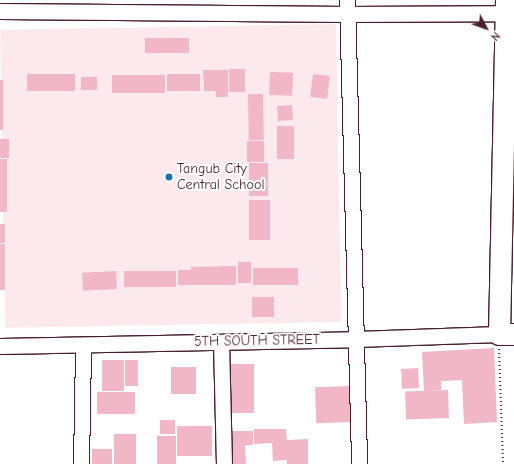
<!DOCTYPE html>
<html>
<head>
<meta charset="utf-8">
<style>
  body { margin:0 }
  #map { position:relative; width:514px; height:464px; overflow:hidden; background:#fff; font-family:"Comic Neue",sans-serif }
  div>[style] { position:absolute }
  .built>* { inset:0; background:#fbe9ee; transform-origin:0 0 }
  .building>* { inset:0; background:#f1b7c7; transform-origin:0 0 }
  .path>* { height:2px; margin-top:-1px; transform-origin:0; background:repeating-linear-gradient(90deg,#4a1f2b 0 1px,transparent 0 4px) }
  .roads { filter:drop-shadow(1px 0 #4a1f2b) drop-shadow(-1px 0 #4a1f2b) drop-shadow(0 1px #4a1f2b) drop-shadow(0 -1px #4a1f2b) }
  .street>* { height:15px; margin:-7.5px; padding:0 7.5px; transform-origin:7.5px; border-radius:7.5px; background:#fff }
  .secondary>* { height:21px; margin:-10.5px; padding:0 10.5px; transform-origin:10.5px; border-radius:10.5px; background:#fff }
  .dots>* { width:11px; height:11px; translate:-50% -50%; box-sizing:border-box; border:2px solid #fff; border-radius:50% }
  span { translate:-50% -50%; white-space:nowrap; text-align:center; line-height:1.15; -webkit-text-stroke:4px #fff; paint-order:stroke }
  .poi-label { font-size:14px; color:#4a1f2b }
  .left { translate:0 -50%; text-align:left }
  .street-label { font-size:14px; color:#4a1f2b }
  .north { position:absolute; left:466px; top:8px; width:40px; height:40px; -webkit-text-stroke:3px #fff; paint-order:stroke; rotate:131deg; font-size:11px; font-weight:700; line-height:16px; text-align:center; color:#4a1f2b }
  .north::after { content:''; display:block; margin:auto; width:14px; height:18px; background:#4a1f2b; clip-path:polygon(50% 0,100% 100%,50% 72%,0 100%) }
</style>
</head>
<body>
<div id="map">
  <div class="built">
    <div style="left:336px;top:24px;width:298px;height:336px;rotate:89deg"></div>
  </div>
  <div class="building">
    <div style="left:145px;top:38px;width:44px;height:15px"></div>
    <div style="left:229px;top:69px;width:16px;height:23px"></div>
    <div style="clip-path:polygon(203px 70px,228px 70px,228px 97px,216px 97px,216px 91px,204px 91px)"></div>
    <div style="left:270px;top:72px;width:23px;height:23px;rotate:2deg"></div>
    <div style="left:75px;top:74px;width:17px;height:48px;rotate:90deg"></div>
    <div style="left:167px;top:74px;width:33px;height:17px"></div>
    <div style="left:313px;top:74px;width:17px;height:23px;rotate:7deg"></div>
    <div style="left:165px;top:75px;width:18px;height:53px;rotate:90deg"></div>
    <div style="left:81px;top:77px;width:16px;height:13px"></div>
    <div style="left:0;top:80px;width:3px;height:50px"></div>
    <div style="left:263px;top:94px;width:46px;height:15px;rotate:89deg"></div>
    <div style="left:292px;top:105px;width:15px;height:15px;rotate:86deg"></div>
    <div style="left:277px;top:126px;width:17px;height:33px"></div>
    <div style="left:0;top:139px;width:9px;height:19px"></div>
    <div style="left:247px;top:141px;width:17px;height:21px"></div>
    <div style="left:0;top:159px;width:7px;height:53px"></div>
    <div style="left:249px;top:163px;width:19px;height:33px"></div>
    <div style="left:270px;top:200px;width:40px;height:21px;rotate:90deg"></div>
    <div style="left:0;top:224px;width:5px;height:19px"></div>
    <div style="left:0;top:244px;width:5px;height:46px"></div>
    <div style="left:238px;top:262px;width:13px;height:21px"></div>
    <div style="clip-path:polygon(236px 266px,236px 285px,178px 285px,178px 270px,191px 270px,191px 267px)"></div>
    <div style="left:253px;top:268px;width:45px;height:17px"></div>
    <div style="left:116px;top:271px;width:18px;height:34px;rotate:87deg"></div>
    <div style="left:124px;top:271px;width:52px;height:16px"></div>
    <div style="left:252px;top:297px;width:22px;height:20px"></div>
    <div style="clip-path:polygon(494px 348px,497px 422px,464px 424px,462px 380px,441px 381px,441px 390px,424px 391px,422px 352px)"></div>
    <div style="left:102px;top:360px;width:22px;height:31px"></div>
    <div style="left:125px;top:360px;width:13px;height:26px"></div>
    <div style="left:230px;top:364px;width:24px;height:49px"></div>
    <div style="left:171px;top:367px;width:25px;height:27px"></div>
    <div style="left:418px;top:368px;width:20px;height:17px;rotate:87deg"></div>
    <div style="left:351px;top:386px;width:36px;height:36px;rotate:88deg"></div>
    <div style="left:448px;top:390px;width:28px;height:43px;rotate:88deg"></div>
    <div style="left:97px;top:392px;width:38px;height:22px"></div>
    <div style="left:175px;top:420px;width:14px;height:15px;rotate:90deg"></div>
    <div style="left:177px;top:426px;width:35px;height:30px"></div>
    <div style="clip-path:polygon(254px 429px,286px 429px,287px 440px,308px 439px,308px 464px,287px 464px,287px 460px,273px 461px,272px 443px,254px 444px)"></div>
    <div style="clip-path:polygon(230px 431px,253px 431px,253px 445px,245px 445px,246px 464px,230px 464px)"></div>
    <div style="left:136px;top:434px;width:30px;height:22px;rotate:90deg"></div>
    <div style="left:157px;top:436px;width:19px;height:28px"></div>
    <div style="left:92px;top:449px;width:20px;height:15px"></div>
  </div>
  <div class="path">
    <div style="left:499px;top:349px;width:115px;rotate:88deg"></div>
  </div>
  <div class="roads">
    <div class="street">
      <div style="left:347px;top:0;width:464px;rotate:88.5deg"></div>
      <div style="left:0;top:11px;width:347px;rotate:0.5deg"></div>
      <div style="left:347px;top:14px;width:167px;rotate:-0.3deg"></div>
      <div style="left:221px;top:342px;width:122px;rotate:88.6deg"></div>
      <div style="left:0;top:346px;width:356px;rotate:-1.1deg"></div>
      <div style="left:356px;top:339px;width:143px;rotate:-2deg"></div>
      <div style="left:81px;top:464px;width:119px;rotate:-89deg"></div>
    </div>
    <div class="secondary">
      <div style="left:506px;top:0;width:334px;rotate:91.2deg"></div>
      <div style="left:499px;top:334px;width:15px"></div>
    </div>
  </div>
  <div class="dots">
    <div style="left:169px;top:177px;background:#1f6fb2"></div>
  </div>
  <div class="poi-label">
    <span class="left" style="left:177px;top:177px">Tangub City<br>Central School</span>
  </div>
  <div class="street-label">
    <span style="left:257px;top:341px;rotate:-1deg">5TH SOUTH STREET</span>
  </div>
  <div class="north">N</div>
</div>
</body>
</html>
